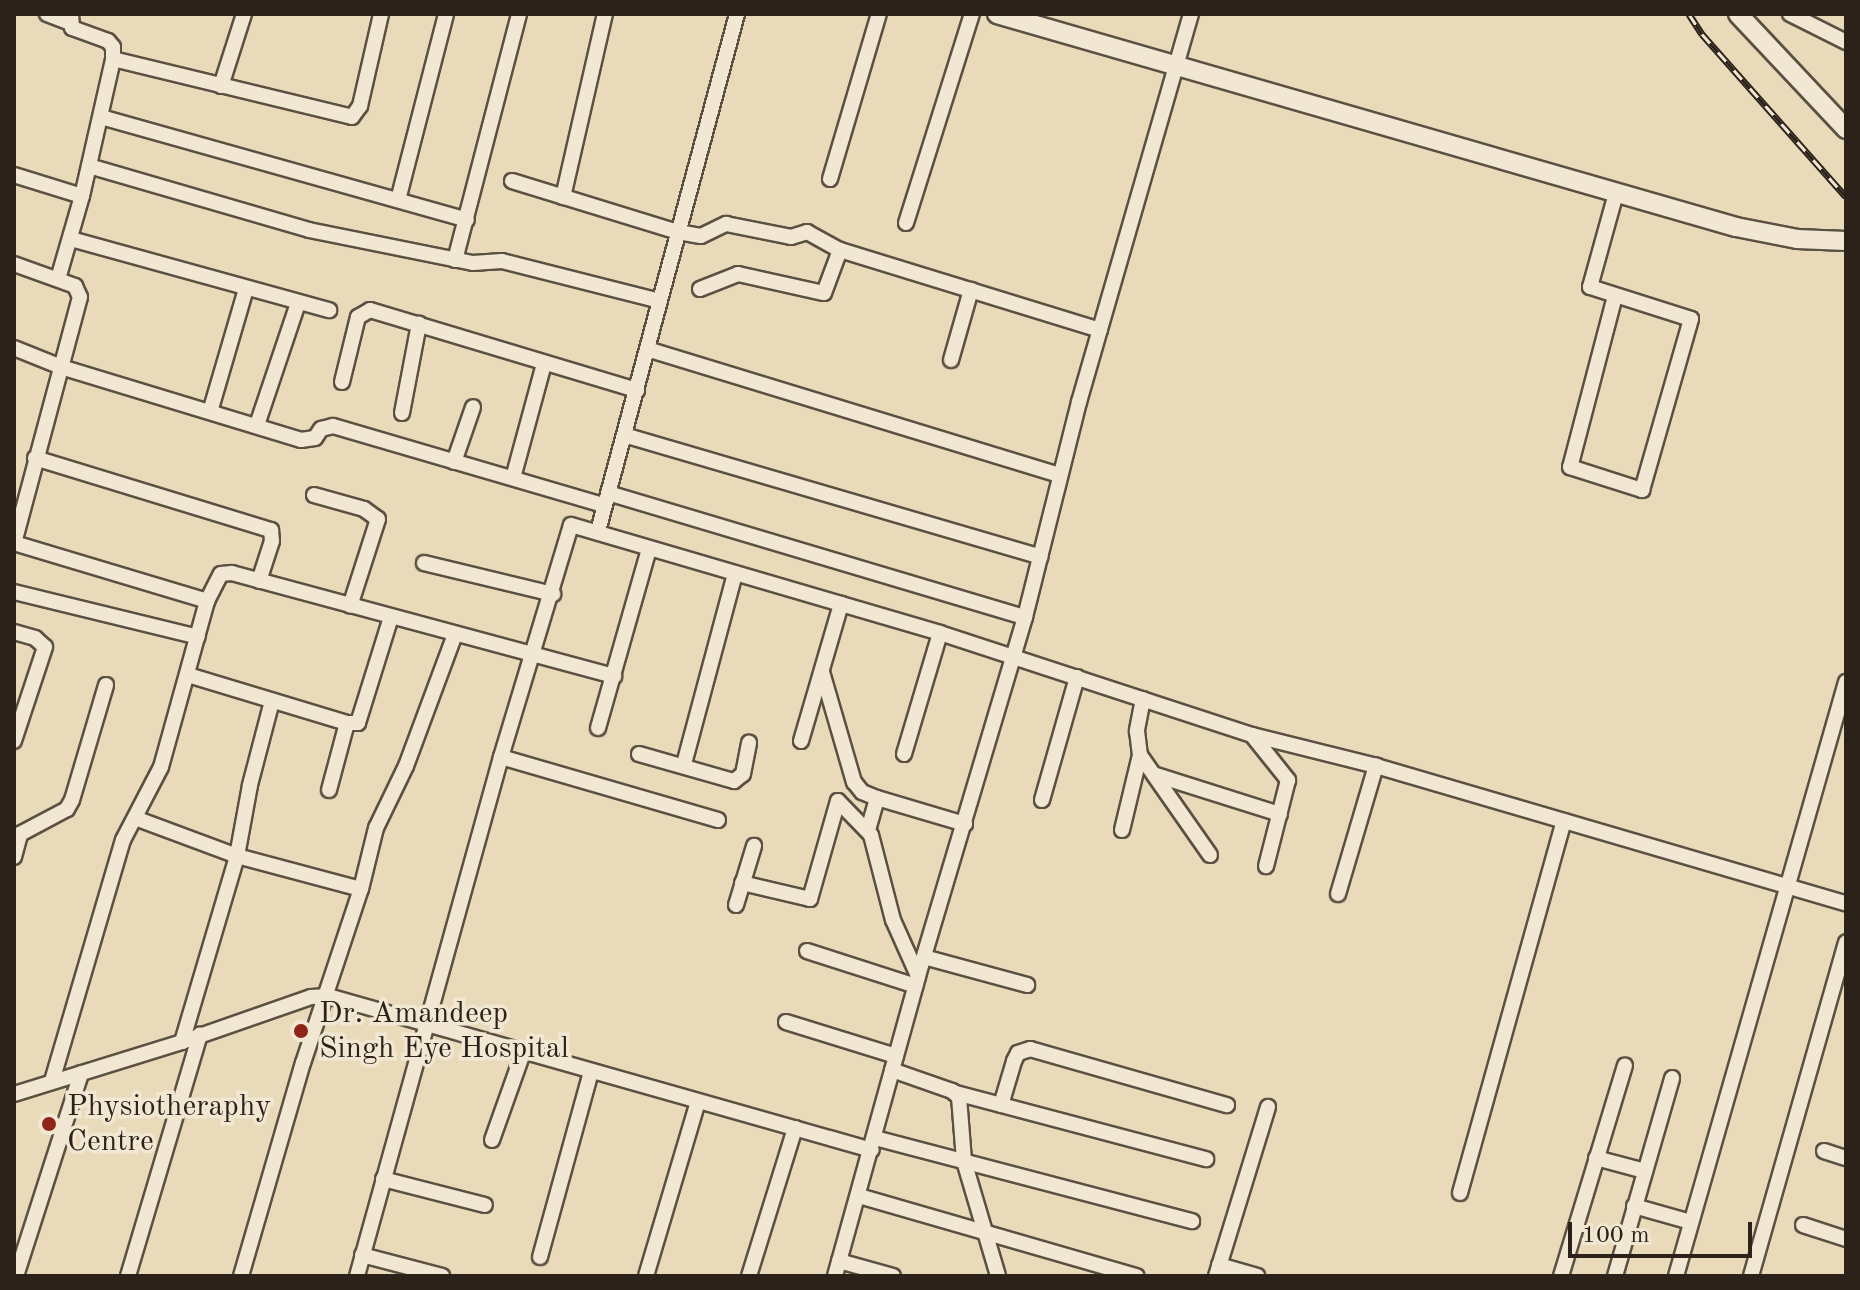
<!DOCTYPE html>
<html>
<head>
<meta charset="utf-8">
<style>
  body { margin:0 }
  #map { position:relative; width:1860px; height:1290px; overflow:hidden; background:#e9daba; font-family:"Old Standard TT",serif }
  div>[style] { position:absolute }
  .roads { filter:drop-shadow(2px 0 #5b5042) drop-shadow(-2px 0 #5b5042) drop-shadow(0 2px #5b5042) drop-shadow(0 -2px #5b5042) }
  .minor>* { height:14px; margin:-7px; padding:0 7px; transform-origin:7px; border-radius:7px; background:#f1e7d2 }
  .tertiary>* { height:18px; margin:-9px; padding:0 9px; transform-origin:9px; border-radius:9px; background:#f1e7d2 }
  .rail>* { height:7px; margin-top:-3.5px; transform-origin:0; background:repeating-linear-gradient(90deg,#f1e7d2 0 12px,#2c221a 0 24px); box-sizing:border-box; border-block:2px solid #2c221a }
  .dots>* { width:22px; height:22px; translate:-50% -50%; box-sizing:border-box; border:4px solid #f1e7d2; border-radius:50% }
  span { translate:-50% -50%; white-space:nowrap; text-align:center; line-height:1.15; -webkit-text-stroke:7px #f1e7d2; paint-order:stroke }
  .poi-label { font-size:30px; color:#2c221a }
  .left { translate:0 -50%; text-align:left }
  .frame { position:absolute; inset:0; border:16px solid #2c221a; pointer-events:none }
  .scale { position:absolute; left:1568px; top:1222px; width:184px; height:36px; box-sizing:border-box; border:4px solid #2c221a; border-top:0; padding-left:10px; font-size:24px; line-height:28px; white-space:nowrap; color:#2c221a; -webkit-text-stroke:6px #f1e7d2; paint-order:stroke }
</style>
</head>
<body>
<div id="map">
  <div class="roads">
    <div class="minor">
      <div style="left:47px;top:14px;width:25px;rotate:21deg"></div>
      <div style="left:1790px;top:14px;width:63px;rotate:26.6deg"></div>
      <div style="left:113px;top:59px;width:246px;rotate:13.6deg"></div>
      <div style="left:352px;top:117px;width:14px;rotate:-54deg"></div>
      <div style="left:360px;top:106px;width:94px;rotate:-77.1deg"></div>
      <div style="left:221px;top:86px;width:76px;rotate:-72.3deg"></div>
      <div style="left:101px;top:117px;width:380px;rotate:15.7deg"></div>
      <div style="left:89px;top:166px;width:229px;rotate:16.2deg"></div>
      <div style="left:309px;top:230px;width:167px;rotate:11.4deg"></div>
      <div style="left:473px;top:263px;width:29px;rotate:-4deg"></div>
      <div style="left:502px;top:261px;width:163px;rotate:14.2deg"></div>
      <div style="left:14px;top:175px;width:71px;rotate:17.2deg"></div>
      <div style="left:830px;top:179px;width:172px;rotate:-73.5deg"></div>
      <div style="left:512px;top:181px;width:174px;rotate:17.1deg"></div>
      <div style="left:678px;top:232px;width:23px;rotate:10deg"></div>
      <div style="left:701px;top:236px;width:28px;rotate:-26deg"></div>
      <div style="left:726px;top:224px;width:66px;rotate:11.3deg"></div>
      <div style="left:791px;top:237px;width:17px;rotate:-17deg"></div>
      <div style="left:807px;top:232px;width:38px;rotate:29deg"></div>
      <div style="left:840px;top:250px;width:272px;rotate:17.1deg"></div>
      <div style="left:563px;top:197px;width:188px;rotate:-77.1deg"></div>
      <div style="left:398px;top:200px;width:192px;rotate:-75.5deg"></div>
      <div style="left:906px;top:223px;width:219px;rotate:-72.5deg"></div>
      <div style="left:71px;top:239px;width:268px;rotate:15.4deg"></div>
      <div style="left:455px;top:260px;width:254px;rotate:-75.4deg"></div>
      <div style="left:14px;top:264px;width:65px;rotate:19.8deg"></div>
      <div style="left:75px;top:286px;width:12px;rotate:66deg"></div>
      <div style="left:80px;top:297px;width:255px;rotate:105deg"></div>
      <div style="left:58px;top:279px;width:86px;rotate:-73.9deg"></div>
      <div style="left:82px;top:196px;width:140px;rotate:-77.2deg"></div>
      <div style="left:113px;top:59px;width:12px;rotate:-90deg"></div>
      <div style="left:113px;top:47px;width:8px;rotate:-130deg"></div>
      <div style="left:108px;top:41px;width:38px;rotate:-160deg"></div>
      <div style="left:72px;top:28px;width:14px;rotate:-94deg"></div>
      <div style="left:700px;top:289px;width:41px;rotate:-21.5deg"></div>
      <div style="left:738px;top:274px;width:88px;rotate:12.5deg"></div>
      <div style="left:824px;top:293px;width:46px;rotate:-69.6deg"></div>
      <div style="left:1615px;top:296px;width:177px;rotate:104.7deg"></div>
      <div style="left:1570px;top:467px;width:76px;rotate:17.7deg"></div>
      <div style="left:1642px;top:490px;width:178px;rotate:-74deg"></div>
      <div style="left:1691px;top:319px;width:106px;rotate:-162.4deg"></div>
      <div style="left:1590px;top:287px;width:98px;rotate:-74.5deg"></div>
      <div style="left:14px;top:348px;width:51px;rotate:22deg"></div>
      <div style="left:61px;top:367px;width:251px;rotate:16.9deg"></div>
      <div style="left:301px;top:440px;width:14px;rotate:-8deg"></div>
      <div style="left:315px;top:438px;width:11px;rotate:-56deg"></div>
      <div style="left:321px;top:429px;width:12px;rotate:-14deg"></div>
      <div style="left:333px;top:426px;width:282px;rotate:16.3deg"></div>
      <div style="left:647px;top:349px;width:432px;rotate:17deg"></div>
      <div style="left:951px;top:360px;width:73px;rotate:-74.1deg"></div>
      <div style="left:342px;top:382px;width:67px;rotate:-76.2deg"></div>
      <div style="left:358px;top:317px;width:14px;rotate:-30deg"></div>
      <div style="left:370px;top:310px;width:279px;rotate:16.7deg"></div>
      <div style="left:210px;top:412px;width:128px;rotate:-73.7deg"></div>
      <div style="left:402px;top:413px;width:91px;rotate:-79.2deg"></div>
      <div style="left:257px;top:425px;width:129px;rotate:-71.4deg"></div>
      <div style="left:624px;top:435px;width:434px;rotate:16.3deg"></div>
      <div style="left:35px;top:458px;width:247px;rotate:17deg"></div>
      <div style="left:271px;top:530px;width:11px;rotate:85deg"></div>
      <div style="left:272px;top:541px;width:42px;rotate:108deg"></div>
      <div style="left:454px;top:462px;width:58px;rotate:-70.9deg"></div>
      <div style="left:513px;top:478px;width:118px;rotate:-74.8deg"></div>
      <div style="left:608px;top:493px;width:435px;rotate:16.6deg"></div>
      <div style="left:314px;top:495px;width:52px;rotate:15.6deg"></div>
      <div style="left:364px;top:509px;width:17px;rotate:36deg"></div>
      <div style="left:378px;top:519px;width:91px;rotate:107.8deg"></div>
      <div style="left:598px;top:531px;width:535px;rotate:-74.95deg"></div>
      <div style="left:14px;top:543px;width:202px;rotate:16.7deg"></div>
      <div style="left:424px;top:563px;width:133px;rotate:13.5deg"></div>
      <div style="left:14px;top:592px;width:189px;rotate:13.7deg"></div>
      <div style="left:14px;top:632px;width:22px;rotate:16deg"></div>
      <div style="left:35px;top:638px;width:13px;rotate:42deg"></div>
      <div style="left:45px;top:647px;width:99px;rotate:108.3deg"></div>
      <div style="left:822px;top:672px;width:115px;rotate:73.8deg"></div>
      <div style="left:854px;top:782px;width:13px;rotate:51deg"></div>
      <div style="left:862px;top:792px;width:16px;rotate:22deg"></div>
      <div style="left:188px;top:675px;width:166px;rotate:16.8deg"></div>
      <div style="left:347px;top:723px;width:11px"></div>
      <div style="left:358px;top:723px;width:111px;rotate:-72.7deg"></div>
      <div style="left:1143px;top:699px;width:33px;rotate:101deg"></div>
      <div style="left:1137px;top:731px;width:24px;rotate:83deg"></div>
      <div style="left:1140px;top:755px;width:122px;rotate:55deg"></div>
      <div style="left:598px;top:728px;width:186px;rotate:-74.1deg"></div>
      <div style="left:1252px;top:735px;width:58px;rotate:51.3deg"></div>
      <div style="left:1288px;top:780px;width:89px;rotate:104.3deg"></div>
      <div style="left:801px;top:741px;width:143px;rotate:-73.7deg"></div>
      <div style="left:639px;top:754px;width:99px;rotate:15.9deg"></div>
      <div style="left:734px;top:781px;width:11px;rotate:-38deg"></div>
      <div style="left:743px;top:774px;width:32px;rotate:-79deg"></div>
      <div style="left:904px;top:754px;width:126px;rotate:-73.4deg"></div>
      <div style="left:501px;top:757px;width:226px;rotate:16.2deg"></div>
      <div style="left:684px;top:764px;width:197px;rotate:-75deg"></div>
      <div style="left:1156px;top:775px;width:130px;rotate:17.5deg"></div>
      <div style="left:329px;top:790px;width:69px;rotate:-75deg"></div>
      <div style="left:1042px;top:800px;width:128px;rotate:-74.1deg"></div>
      <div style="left:135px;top:818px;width:109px;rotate:20.4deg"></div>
      <div style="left:237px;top:856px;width:128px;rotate:14.9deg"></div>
      <div style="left:868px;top:830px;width:33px;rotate:-74deg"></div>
      <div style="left:877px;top:798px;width:92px;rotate:16.5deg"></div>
      <div style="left:1122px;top:830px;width:77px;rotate:-76.5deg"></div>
      <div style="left:14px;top:857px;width:24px;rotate:-75deg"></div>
      <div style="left:20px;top:834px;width:53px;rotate:-28deg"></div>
      <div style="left:67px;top:809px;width:10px;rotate:-61deg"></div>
      <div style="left:72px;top:800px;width:120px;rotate:-73.5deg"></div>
      <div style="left:742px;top:883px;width:70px;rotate:13.2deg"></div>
      <div style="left:810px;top:899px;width:102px;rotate:-74.1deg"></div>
      <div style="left:838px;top:801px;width:47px;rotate:45.9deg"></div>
      <div style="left:871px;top:835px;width:88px;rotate:75.5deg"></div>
      <div style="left:893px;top:920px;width:61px;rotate:65.9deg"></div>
      <div style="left:1338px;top:894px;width:134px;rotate:-73.5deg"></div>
      <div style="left:736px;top:905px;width:62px;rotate:-73deg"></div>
      <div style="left:807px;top:951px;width:114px;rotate:17.8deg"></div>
      <div style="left:924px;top:957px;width:107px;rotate:15.2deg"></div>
      <div style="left:786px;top:1022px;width:115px;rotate:17.2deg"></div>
      <div style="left:182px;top:1042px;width:194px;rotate:-73.5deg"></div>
      <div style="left:237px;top:856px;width:72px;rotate:-79.6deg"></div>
      <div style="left:250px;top:785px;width:87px;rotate:-75.3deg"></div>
      <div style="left:892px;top:1070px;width:64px;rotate:19.3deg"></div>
      <div style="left:952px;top:1091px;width:9px;rotate:41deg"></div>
      <div style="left:959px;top:1097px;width:64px;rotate:85.5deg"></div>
      <div style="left:964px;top:1161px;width:120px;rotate:73.5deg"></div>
      <div style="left:52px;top:1081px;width:251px;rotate:-73.6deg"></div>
      <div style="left:123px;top:840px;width:82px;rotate:-62.5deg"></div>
      <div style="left:161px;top:767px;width:172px;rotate:-74.5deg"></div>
      <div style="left:207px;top:601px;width:30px;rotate:-63deg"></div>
      <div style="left:221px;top:574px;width:11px;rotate:-5deg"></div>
      <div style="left:232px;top:573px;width:396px;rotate:15.1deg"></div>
      <div style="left:956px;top:1093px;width:259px;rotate:14.8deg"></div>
      <div style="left:14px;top:1094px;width:176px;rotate:-17.2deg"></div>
      <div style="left:182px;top:1042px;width:137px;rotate:-19.2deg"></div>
      <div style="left:311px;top:997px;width:17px;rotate:-3deg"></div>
      <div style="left:328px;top:996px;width:565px;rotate:15.81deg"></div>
      <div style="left:1001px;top:1105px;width:46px;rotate:-73.5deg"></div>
      <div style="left:1014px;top:1061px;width:9px;rotate:-63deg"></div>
      <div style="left:1018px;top:1053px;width:13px;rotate:-18deg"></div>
      <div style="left:1030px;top:1049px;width:205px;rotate:15.9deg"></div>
      <div style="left:875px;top:1138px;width:328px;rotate:14.7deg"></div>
      <div style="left:492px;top:1140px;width:92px;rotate:-70.4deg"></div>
      <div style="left:1824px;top:1151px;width:23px;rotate:18deg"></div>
      <div style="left:1596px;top:1158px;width:51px;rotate:14.9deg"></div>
      <div style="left:383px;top:1179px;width:105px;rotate:14.3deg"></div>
      <div style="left:1460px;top:1193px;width:386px;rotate:-74.4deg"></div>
      <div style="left:859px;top:1196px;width:289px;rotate:16.1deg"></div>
      <div style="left:1634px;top:1206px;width:59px;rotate:15.7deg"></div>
      <div style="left:1803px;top:1225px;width:45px;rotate:18deg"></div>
      <div style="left:362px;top:1255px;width:83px;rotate:14.7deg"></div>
      <div style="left:540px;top:1257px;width:192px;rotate:-74.6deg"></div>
      <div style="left:839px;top:1261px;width:56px;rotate:15.5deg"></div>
      <div style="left:1219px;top:1265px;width:40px;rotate:16deg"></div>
      <div style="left:16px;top:1276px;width:213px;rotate:-72.2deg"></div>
      <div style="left:128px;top:1276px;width:252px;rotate:-73.4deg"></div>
      <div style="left:241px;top:1276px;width:222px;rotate:-73.8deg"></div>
      <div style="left:303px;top:1063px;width:183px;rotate:-71.6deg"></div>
      <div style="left:361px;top:889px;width:63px;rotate:-76.2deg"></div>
      <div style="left:376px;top:828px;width:69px;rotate:-64.2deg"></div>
      <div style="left:406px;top:766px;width:141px;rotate:-69.6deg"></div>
      <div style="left:357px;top:1276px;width:539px;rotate:-74.49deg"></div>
      <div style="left:501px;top:757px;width:242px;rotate:-73.2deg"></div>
      <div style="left:571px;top:525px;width:384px;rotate:16.3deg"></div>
      <div style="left:940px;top:633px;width:328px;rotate:18.1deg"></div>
      <div style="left:1252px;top:735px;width:128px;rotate:14deg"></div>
      <div style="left:1376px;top:766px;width:490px;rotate:16.3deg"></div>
      <div style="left:646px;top:1276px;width:182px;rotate:-73.4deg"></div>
      <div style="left:749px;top:1276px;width:155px;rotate:-72.7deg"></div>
      <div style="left:835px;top:1276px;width:311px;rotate:-74.5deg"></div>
      <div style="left:918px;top:976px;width:375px;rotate:-73.4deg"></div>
      <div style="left:1025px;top:617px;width:222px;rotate:-75.9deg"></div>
      <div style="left:1079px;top:402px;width:404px;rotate:-73.9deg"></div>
      <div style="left:1216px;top:1276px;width:177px;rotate:-72.9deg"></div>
      <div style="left:1561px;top:1276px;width:220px;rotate:-73.1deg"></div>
      <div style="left:1615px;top:1276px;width:206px;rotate:-73.9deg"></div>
      <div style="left:1676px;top:1276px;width:618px;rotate:-74.03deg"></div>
      <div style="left:1751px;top:1276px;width:347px;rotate:-74.1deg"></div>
    </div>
    <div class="tertiary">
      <div style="left:997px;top:14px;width:769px;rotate:16.08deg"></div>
      <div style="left:1736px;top:227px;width:62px;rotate:11.1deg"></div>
      <div style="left:1797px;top:239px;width:49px;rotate:2.3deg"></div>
      <div style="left:1738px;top:14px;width:158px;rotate:46.8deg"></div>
    </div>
  </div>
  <div class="rail">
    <div style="left:1689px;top:14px;width:24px;rotate:57deg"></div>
    <div style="left:1702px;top:34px;width:217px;rotate:48.5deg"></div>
  </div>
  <div class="dots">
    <div style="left:301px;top:1031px;background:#8f2418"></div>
    <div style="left:49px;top:1124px;background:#8f2418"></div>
  </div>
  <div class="poi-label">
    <span class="left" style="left:319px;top:1031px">Dr. Amandeep<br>Singh Eye Hospital</span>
    <span class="left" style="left:67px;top:1124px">Physiotheraphy<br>Centre</span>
  </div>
  <div class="frame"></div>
  <div class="scale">100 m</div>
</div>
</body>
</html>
